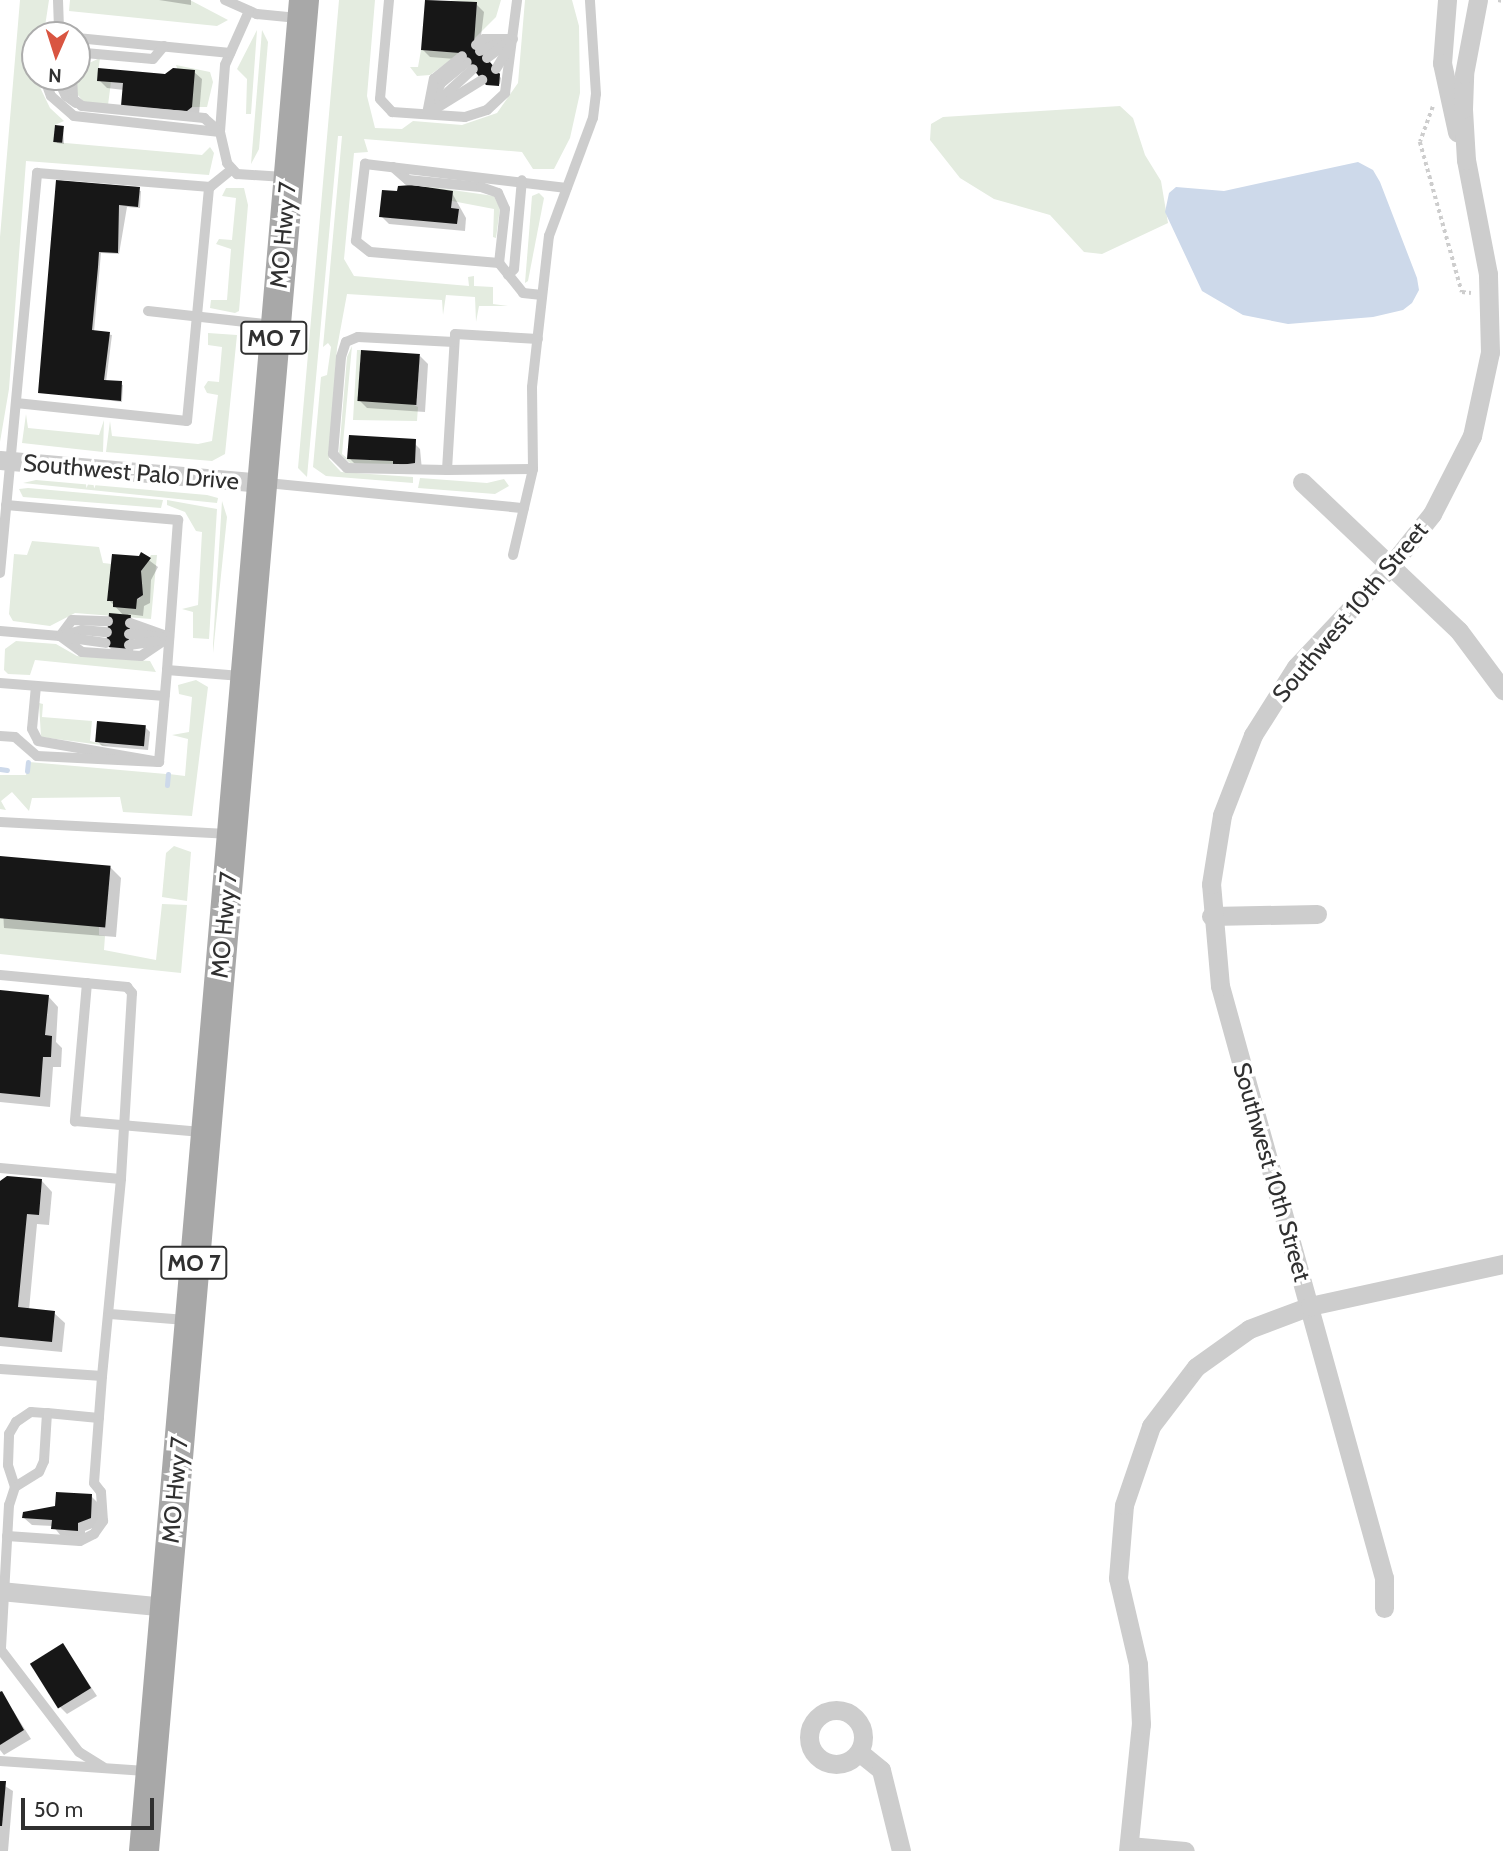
<!DOCTYPE html>
<html>
<head>
<meta charset="utf-8">
<style>
  body { margin:0 }
  #map { position:relative; width:1503px; height:1851px; overflow:hidden; background:#fff; font-family:Cabin,sans-serif }
  div>[style] { position:absolute }
  .green>* { inset:0; background:#e4ece0 }
  .water>* { inset:0; background:#cdd9ea }
  .shadow>* { inset:0; background:#0003 }
  .stream>* { height:5px; margin:-2.5px; padding:0 2.5px; transform-origin:2.5px; border-radius:2.5px; background:#cdd9ea }
  .building>* { inset:0; background:#171717; transform-origin:0 0 }
  .path>* { height:3.5px; margin-top:-1.75px; transform-origin:0; background:repeating-linear-gradient(90deg,#cdcdcd 0 3.5px,transparent 0 7px) }
  .service>* { height:10px; margin:-5px; padding:0 5px; transform-origin:5px; border-radius:5px; background:#cdcdcd }
  .minor>* { height:19px; margin:-9.5px; padding:0 9.5px; transform-origin:9.5px; border-radius:9.5px; background:#cdcdcd }
  .minor>.ring { margin:-9.5px; padding:0; box-sizing:content-box; background:none; border:19px solid #cdcdcd; border-radius:50% }
  .primary>* { height:30px; margin:-15px; padding:0 15px; transform-origin:15px; border-radius:15px; background:#a8a8a8 }
  span { translate:-50% -50%; white-space:nowrap; text-align:center; line-height:1.15; -webkit-text-stroke:7px #fff; paint-order:stroke }
  .shield-label span { padding:2px 5px; background:#fff; border:2px solid; border-radius:5px; -webkit-text-stroke-width:0 }
  .shield-label { font-size:23px; color:#303030; font-weight:700 }
  .street-label { font-size:24px; color:#303030 }
  .north { position:absolute; left:21px; top:21px; width:70px; height:70px; box-sizing:border-box; background:#fff; border:2px solid #acacac; border-radius:50%; rotate:183deg; font-size:19px; font-weight:700; line-height:28px; text-align:center; color:#303030 }
  .north::after { content:''; display:block; margin:auto; width:24px; height:32px; background:#d95541; clip-path:polygon(50% 0,100% 100%,50% 72%,0 100%) }
  .scale { position:absolute; left:21px; top:1798px; width:133px; height:32px; box-sizing:border-box; border:4px solid #303030; border-top:0; padding-left:9px; font-size:21px; line-height:24px; white-space:nowrap; color:#303030; -webkit-text-stroke:5px #fff; paint-order:stroke }
</style>
</head>
<body>
<div id="map">
  <div class="green">
    <div style="clip-path:polygon(20px 0,49px 0,44px 33px,35px 35px,35px 77px,50px 108px,64px 121px,55px 125px,54px 142px,202px 155px,210px 147px,214px 153px,209px 175px,26px 161px,9px 389px,0 442px,0 237px)"></div>
    <div style="clip-path:polygon(70px 0,190px 0,228px 20px,217px 26px,69px 11px)"></div>
    <div style="clip-path:polygon(339px 0,375px 0,367px 96px,375px 128px,402px 129px,413px 121px,462px 125px,497px 113px,518px 83px,525px 0,572px 0,579px 26px,580px 93px,570px 138px,554px 169px,533px 169px,522px 152px,364px 139px,368px 152px,354px 153px,344px 259px,354px 276px,469px 286px,468px 277px,474px 276px,474px 286px,493px 287px,493px 304px,508px 306px,479px 306px,476px 322px,475px 297px,446px 295px,443px 315px,442px 300px,347px 294px,337px 348px,329px 459px,341px 472px,413px 477px,413px 483px,326px 476px,313px 467px,321px 377px,327px 375px,331px 347px,328px 343px,323px 347px,342px 136px,338px 136px,307px 477px,298px 468px)"></div>
    <div style="clip-path:polygon(449px 0,501px 0,496px 17px,474px 39px,477px 3px)"></div>
    <div style="clip-path:polygon(257px 30px,251px 114px,246px 114px,247px 79px,237px 69px)"></div>
    <div style="clip-path:polygon(262px 30px,268px 42px,259px 149px,251px 164px)"></div>
    <div style="clip-path:polygon(421px 50px,460px 53px,430px 75px,417px 76px,410px 67px,418px 67px)"></div>
    <div style="clip-path:polygon(100px 58px,97px 81px,111px 82px,108px 105px,84px 102px,76px 93px,78px 68px)"></div>
    <div style="clip-path:polygon(176px 65px,210px 72px,213px 82px,207px 107px,192px 107px)"></div>
    <div style="clip-path:polygon(1120px 106px,1133px 118px,1145px 155px,1161px 181px,1168px 223px,1102px 254px,1084px 252px,1050px 215px,994px 199px,960px 178px,930px 140px,931px 124px,943px 117px)"></div>
    <div style="clip-path:polygon(424px 186px,494px 196px,500px 208px,496px 238px,493px 237px,494px 209px,452px 201px)"></div>
    <div style="clip-path:polygon(226px 188px,244px 188px,248px 205px,239px 311px,235px 313px,210px 308px,211px 300px,227px 300px,231px 249px,216px 244px,219px 239px,232px 240px,236px 198px,222px 196px)"></div>
    <div style="clip-path:polygon(539px 193px,544px 198px,528px 281px,525px 283px,532px 196px)"></div>
    <div style="clip-path:polygon(208px 333px,237px 335px,225px 454px,212px 461px,106px 452px,110px 421px,112px 436px,198px 444px,212px 441px,218px 395px,207px 393px,204px 387px,208px 381px,219px 382px,222px 347px,208px 345px)"></div>
    <div style="clip-path:polygon(352px 346px,342px 454px,348px 459px,393px 461px,393px 466px,350px 463px,339px 453px,347px 357px)"></div>
    <div style="clip-path:polygon(357px 350px,361px 350px,358px 401px,412px 404px,418px 407px,417px 421px,353px 420px)"></div>
    <div style="clip-path:polygon(26px 414px,28px 428px,99px 435px,104px 420px,103px 452px,22px 443px)"></div>
    <div style="clip-path:polygon(420px 478px,487px 483px,504px 479px,509px 486px,495px 494px,418px 488px)"></div>
    <div style="clip-path:polygon(36px 480px,207px 495px,218px 498px,217px 503px,23px 483px)"></div>
    <div style="clip-path:polygon(19px 489px,28px 488px,163px 500px,161px 508px,23px 497px)"></div>
    <div style="clip-path:polygon(167px 500px,217px 509px,209px 639px,193px 638px,193px 612px,182px 609px,198px 605px,202px 532px,196px 531px,185px 512px,167px 505px)"></div>
    <div style="clip-path:polygon(222px 501px,227px 517px,213px 653px,213px 644px)"></div>
    <div style="clip-path:polygon(32px 541px,99px 547px,103px 563px,112px 564px,107px 601px,140px 599px,141px 571px,151px 555px,157px 555px,151px 619px,75px 613px,50px 626px,13px 621px,9px 614px,14px 554px,27px 555px)"></div>
    <div style="clip-path:polygon(16px 641px,56px 644px,77px 656px,150px 661px,156px 672px,35px 660px,30px 675px,8px 674px,4px 670px,5px 649px)"></div>
    <div style="clip-path:polygon(196px 680px,208px 687px,192px 816px,123px 812px,120px 797px,32px 798px,29px 811px,12px 792px,1px 801px,6px 810px,0 809px,0 775px,26px 775px,29px 762px,166px 774px,166px 784px,169px 774px,185px 776px,188px 739px,172px 735px,189px 732px,192px 697px,179px 694px,178px 685px)"></div>
    <div style="clip-path:polygon(39px 703px,43px 704px,42px 717px,92px 721px,90px 741px,109px 746px,41px 737px)"></div>
    <div style="clip-path:polygon(174px 846px,191px 852px,187px 901px,162px 897px,166px 853px)"></div>
    <div style="clip-path:polygon(162px 904px,187px 905px,181px 973px,0 954px,0 918px,99px 926px,99px 935px,105px 936px,104px 950px,156px 960px)"></div>
  </div>
  <div class="water">
    <div style="clip-path:polygon(1358px 162px,1373px 170px,1380px 182px,1417px 278px,1419px 290px,1412px 303px,1403px 310px,1373px 317px,1288px 324px,1243px 315px,1202px 291px,1165px 212px,1169px 193px,1176px 187px,1224px 191px)"></div>
  </div>
  <div class="shadow">
    <div style="clip-path:polygon(159px 0,191px 0,191px 5px)"></div>
    <div style="clip-path:polygon(427px 0,476px 4px,484px 12px,479px 52px,501px 78px,500px 84px,487px 83px,468px 60px,430px 57px,422px 49px)"></div>
    <div style="clip-path:polygon(194px 72px,202px 79px,199px 115px,131px 113px,124px 90px,107px 88px,99px 80px)"></div>
    <div style="clip-path:polygon(63px 128px,64px 144px,57px 143px,56px 141px)"></div>
    <div style="clip-path:polygon(58px 182px,141px 191px,140px 208px,127px 207px,119px 254px,101px 253px,94px 332px,112px 335px,106px 382px,123px 385px,122px 402px,40px 392px)"></div>
    <div style="clip-path:polygon(452px 193px,466px 218px,465px 231px,389px 224px,381px 216px)"></div>
    <div style="clip-path:polygon(420px 356px,428px 364px,425px 412px,367px 408px,359px 400px)"></div>
    <div style="clip-path:polygon(412px 441px,420px 449px,422px 470px,357px 466px,349px 458px)"></div>
    <div style="clip-path:polygon(142px 555px,158px 567px,151px 580px,150px 603px,144px 606px,143px 616px,128px 614px,135px 622px,133px 653px,113px 651px,108px 646px,125px 617px,109px 600px)"></div>
    <div style="clip-path:polygon(145px 727px,150px 732px,148px 750px,102px 746px,97px 741px)"></div>
    <div style="clip-path:polygon(0 857px,110px 867px,121px 878px,116px 937px,4px 928px)"></div>
    <div style="clip-path:polygon(0 992px,48px 996px,58px 1007px,56px 1042px,62px 1048px,61px 1067px,53px 1067px,50px 1107px,0 1102px)"></div>
    <div style="clip-path:polygon(42px 1181px,52px 1192px,49px 1225px,37px 1224px,29px 1310px,54px 1313px,65px 1323px,62px 1352px,0 1346px,0 1183px)"></div>
    <div style="clip-path:polygon(91px 1496px,99px 1504px,98px 1526px,85px 1531px,85px 1538px,61px 1536px,53px 1526px,32px 1525px,24px 1518px)"></div>
    <div style="clip-path:polygon(63px 1645px,97px 1696px,67px 1714px,59px 1706px)"></div>
    <div style="clip-path:polygon(0 1690px,31px 1739px,4px 1755px,0 1750px)"></div>
    <div style="clip-path:polygon(0 1783px,13px 1791px,8px 1851px,0 1851px)"></div>
  </div>
  <div class="stream">
    <div style="left:0;top:769px;width:7px;rotate:8deg"></div>
    <div style="left:27px;top:771px;width:9px;rotate:-84deg"></div>
    <div style="left:167px;top:785px;width:11px;rotate:-85deg"></div>
  </div>
  <div class="building">
    <div style="clip-path:polygon(425px 0,477px 2px,474px 43px,500px 74px,499px 86px,486px 85px,460px 53px,421px 50px)"></div>
    <div style="clip-path:polygon(98px 68px,165px 74px,173px 68px,195px 70px,192px 107px,187px 111px,121px 106px,123px 83px,97px 81px)"></div>
    <div style="left:55px;top:125px;width:9px;height:17px;rotate:6deg"></div>
    <div style="clip-path:polygon(56px 180px,140px 187px,138px 207px,119px 205px,118px 253px,99px 252px,98px 267px,92px 330px,110px 332px,104px 380px,122px 381px,121px 401px,38px 393px)"></div>
    <div style="clip-path:polygon(412px 185px,453px 191px,451px 208px,459px 209px,457px 224px,379px 217px,382px 190px,397px 191px,398px 186px)"></div>
    <div style="left:361px;top:350px;width:59px;height:51px;rotate:4deg"></div>
    <div style="clip-path:polygon(349px 435px,416px 439px,415px 463px,393px 466px,393px 461px,347px 459px)"></div>
    <div style="clip-path:polygon(141px 552px,151px 558px,141px 571px,143px 595px,137px 599px,136px 609px,113px 607px,113px 601px,107px 601px,112px 554px,139px 556px)"></div>
    <div style="left:109px;top:613px;width:22px;height:34px;rotate:5deg"></div>
    <div style="left:97px;top:721px;width:49px;height:21px;rotate:5deg"></div>
    <div style="left:0;top:856px;width:111px;height:62px;rotate:5deg"></div>
    <div style="clip-path:polygon(0 990px,49px 995px,45px 1035px,52px 1036px,51px 1057px,43px 1057px,40px 1097px,0 1093px)"></div>
    <div style="clip-path:polygon(7px 1176px,42px 1179px,39px 1215px,27px 1214px,18px 1307px,55px 1311px,52px 1342px,0 1337px,0 1181px)"></div>
    <div style="clip-path:polygon(56px 1492px,92px 1494px,91px 1518px,78px 1523px,78px 1531px,51px 1529px,52px 1520px,22px 1518px,23px 1512px,55px 1506px)"></div>
    <div style="left:63px;top:1643px;width:53px;height:39px;rotate:58deg"></div>
    <div style="clip-path:polygon(2px 1691px,24px 1730px,0 1745px,0 1692px)"></div>
    <div style="clip-path:polygon(0 1781px,6px 1781px,2px 1826px,0 1826px)"></div>
  </div>
  <div class="path">
    <div style="left:1498px;top:0;width:5px;rotate:11deg"></div>
    <div style="left:1433px;top:107px;width:37px;rotate:110deg"></div>
    <div style="left:1420px;top:142px;width:156px;rotate:74.4deg"></div>
    <div style="left:1462px;top:292px;width:9px;rotate:6deg"></div>
  </div>
  <div class="service">
    <div style="left:58px;top:0;width:35px;rotate:88deg"></div>
    <div style="left:225px;top:0;width:35px;rotate:24deg"></div>
    <div style="left:257px;top:14px;width:41px;rotate:5.6deg"></div>
    <div style="left:389px;top:0;width:99px;rotate:95.2deg"></div>
    <div style="left:380px;top:99px;width:18px;rotate:47deg"></div>
    <div style="left:392px;top:112px;width:73px;rotate:3.9deg"></div>
    <div style="left:465px;top:117px;width:23px;rotate:-18deg"></div>
    <div style="left:487px;top:110px;width:25px;rotate:-43deg"></div>
    <div style="left:505px;top:93px;width:94px;rotate:-82.6deg"></div>
    <div style="left:249px;top:11px;width:59px;rotate:114deg"></div>
    <div style="left:225px;top:65px;width:67px;rotate:94.3deg"></div>
    <div style="left:220px;top:132px;width:32px;rotate:77deg"></div>
    <div style="left:227px;top:163px;width:15px;rotate:48deg"></div>
    <div style="left:237px;top:174px;width:47px;rotate:3.7deg"></div>
    <div style="left:77px;top:38px;width:154px;rotate:5.6deg"></div>
    <div style="left:476px;top:45px;width:10px;rotate:-37deg"></div>
    <div style="left:484px;top:39px;width:29px"></div>
    <div style="left:480px;top:51px;width:21px;rotate:-23deg"></div>
    <div style="left:487px;top:58px;width:25px;rotate:-37deg"></div>
    <div style="left:77px;top:60px;width:11px;rotate:-41deg"></div>
    <div style="left:85px;top:53px;width:68px;rotate:5deg"></div>
    <div style="left:153px;top:59px;width:17px;rotate:-50deg"></div>
    <div style="left:496px;top:69px;width:27px;rotate:-59deg"></div>
    <div style="left:44px;top:77px;width:20px;rotate:70deg"></div>
    <div style="left:51px;top:96px;width:30px;rotate:41deg"></div>
    <div style="left:74px;top:116px;width:147px;rotate:6.3deg"></div>
    <div style="left:57px;top:77px;width:21px;rotate:65deg"></div>
    <div style="left:66px;top:96px;width:12px;rotate:35deg"></div>
    <div style="left:72px;top:77px;width:22px;rotate:87deg"></div>
    <div style="left:73px;top:99px;width:11px;rotate:38deg"></div>
    <div style="left:82px;top:106px;width:123px;rotate:5.6deg"></div>
    <div style="left:204px;top:118px;width:21px;rotate:41deg"></div>
    <div style="left:434px;top:98px;width:17px;rotate:-65deg"></div>
    <div style="left:441px;top:83px;width:33px;rotate:-39deg"></div>
    <div style="left:436px;top:103px;width:50px;rotate:-42.6deg"></div>
    <div style="left:427px;top:114px;width:36px;rotate:-79deg"></div>
    <div style="left:434px;top:79px;width:36px;rotate:-39deg"></div>
    <div style="left:427px;top:114px;width:65px;rotate:-31.7deg"></div>
    <div style="left:393px;top:167px;width:20px;rotate:41deg"></div>
    <div style="left:408px;top:180px;width:73px;rotate:5.5deg"></div>
    <div style="left:481px;top:187px;width:18px;rotate:19deg"></div>
    <div style="left:498px;top:193px;width:17px;rotate:66deg"></div>
    <div style="left:505px;top:209px;width:54px;rotate:96.3deg"></div>
    <div style="left:499px;top:263px;width:38px;rotate:51deg"></div>
    <div style="left:523px;top:293px;width:19px;rotate:6deg"></div>
    <div style="left:499px;top:263px;width:129px;rotate:-175.1deg"></div>
    <div style="left:370px;top:252px;width:18px;rotate:-142deg"></div>
    <div style="left:356px;top:241px;width:78px;rotate:-83.3deg"></div>
    <div style="left:365px;top:164px;width:203px;rotate:6.8deg"></div>
    <div style="left:508px;top:275px;width:8px;rotate:-45deg"></div>
    <div style="left:514px;top:269px;width:89px;rotate:-84.9deg"></div>
    <div style="left:148px;top:311px;width:125px;rotate:6.4deg"></div>
    <div style="left:16px;top:403px;width:172px;rotate:6deg"></div>
    <div style="left:187px;top:421px;width:235px;rotate:-84.6deg"></div>
    <div style="left:533px;top:469px;width:86px;rotate:179.3deg"></div>
    <div style="left:447px;top:470px;width:136px;rotate:-86.6deg"></div>
    <div style="left:455px;top:334px;width:83px;rotate:3.4deg"></div>
    <div style="left:447px;top:470px;width:100px;rotate:-178.9deg"></div>
    <div style="left:347px;top:468px;width:20px;rotate:-135deg"></div>
    <div style="left:333px;top:454px;width:97px;rotate:-85.3deg"></div>
    <div style="left:341px;top:357px;width:16px;rotate:-72deg"></div>
    <div style="left:346px;top:342px;width:13px;rotate:-23deg"></div>
    <div style="left:358px;top:337px;width:96px;rotate:3deg"></div>
    <div style="left:267px;top:483px;width:258px;rotate:5.6deg"></div>
    <div style="left:6px;top:505px;width:173px;rotate:5deg"></div>
    <div style="left:178px;top:520px;width:150px;rotate:94.2deg"></div>
    <div style="left:167px;top:670px;width:74px;rotate:4.6deg"></div>
    <div style="left:513px;top:555px;width:88px;rotate:-76.9deg"></div>
    <div style="left:533px;top:469px;width:82px;rotate:-90.7deg"></div>
    <div style="left:532px;top:387px;width:152px;rotate:-83.6deg"></div>
    <div style="left:549px;top:236px;width:126px;rotate:-69.6deg"></div>
    <div style="left:593px;top:118px;width:24px;rotate:-83deg"></div>
    <div style="left:596px;top:94px;width:94px;rotate:-93.7deg"></div>
    <div style="left:0;top:573px;width:402px;rotate:-84.7deg"></div>
    <div style="left:37px;top:173px;width:174px;rotate:4.6deg"></div>
    <div style="left:210px;top:187px;width:28px;rotate:-39deg"></div>
    <div style="left:130px;top:623px;width:41px;rotate:19.7deg"></div>
    <div style="left:0;top:631px;width:60px;rotate:4.8deg"></div>
    <div style="left:60px;top:636px;width:27px;rotate:36deg"></div>
    <div style="left:82px;top:652px;width:59px;rotate:3.9deg"></div>
    <div style="left:141px;top:656px;width:34px;rotate:-34deg"></div>
    <div style="left:129px;top:634px;width:33px;rotate:5deg"></div>
    <div style="left:60px;top:636px;width:20px;rotate:-53deg"></div>
    <div style="left:72px;top:620px;width:36px;rotate:2deg"></div>
    <div style="left:60px;top:636px;width:23px;rotate:-15deg"></div>
    <div style="left:82px;top:630px;width:25px;rotate:5deg"></div>
    <div style="left:64px;top:637px;width:42px;rotate:8.1deg"></div>
    <div style="left:129px;top:645px;width:27px;rotate:-8deg"></div>
    <div style="left:0;top:683px;width:165px;rotate:4.5deg"></div>
    <div style="left:36px;top:686px;width:43px;rotate:95.3deg"></div>
    <div style="left:32px;top:729px;width:13px;rotate:63deg"></div>
    <div style="left:38px;top:741px;width:123px;rotate:9.8deg"></div>
    <div style="left:0;top:736px;width:15px;rotate:4deg"></div>
    <div style="left:15px;top:737px;width:29px;rotate:41deg"></div>
    <div style="left:37px;top:756px;width:122px;rotate:2.8deg"></div>
    <div style="left:159px;top:762px;width:92px;rotate:-85deg"></div>
    <div style="left:0;top:822px;width:227px;rotate:3deg"></div>
    <div style="left:0;top:975px;width:128px;rotate:5.4deg"></div>
    <div style="left:127px;top:987px;width:8px;rotate:50deg"></div>
    <div style="left:132px;top:993px;width:186px;rotate:93.4deg"></div>
    <div style="left:87px;top:983px;width:139px;rotate:95deg"></div>
    <div style="left:75px;top:1121px;width:127px;rotate:5deg"></div>
    <div style="left:0;top:1168px;width:121px;rotate:5.2deg"></div>
    <div style="left:121px;top:1179px;width:198px;rotate:95.5deg"></div>
    <div style="left:102px;top:1376px;width:102px;rotate:-176.1deg"></div>
    <div style="left:110px;top:1314px;width:76px;rotate:4.5deg"></div>
    <div style="left:47px;top:1413px;width:52px;rotate:5.5deg"></div>
    <div style="left:15px;top:1487px;width:23px;rotate:-108deg"></div>
    <div style="left:8px;top:1465px;width:31px;rotate:-88deg"></div>
    <div style="left:9px;top:1434px;width:14px;rotate:-60deg"></div>
    <div style="left:16px;top:1422px;width:18px;rotate:-34deg"></div>
    <div style="left:31px;top:1412px;width:16px;rotate:4deg"></div>
    <div style="left:47px;top:1413px;width:48px;rotate:93.6deg"></div>
    <div style="left:44px;top:1461px;width:12px;rotate:114deg"></div>
    <div style="left:39px;top:1472px;width:28px;rotate:148deg"></div>
    <div style="left:15px;top:1487px;width:19px;rotate:108deg"></div>
    <div style="left:9px;top:1505px;width:145px;rotate:93.2deg"></div>
    <div style="left:1px;top:1650px;width:128px;rotate:52.6deg"></div>
    <div style="left:79px;top:1752px;width:28px;rotate:32deg"></div>
    <div style="left:7px;top:1536px;width:73px;rotate:3.9deg"></div>
    <div style="left:80px;top:1541px;width:16px;rotate:-27deg"></div>
    <div style="left:94px;top:1534px;width:16px;rotate:-55deg"></div>
    <div style="left:103px;top:1521px;width:29px;rotate:-94deg"></div>
    <div style="left:101px;top:1492px;width:11px;rotate:-128deg"></div>
    <div style="left:94px;top:1483px;width:107px;rotate:-85.7deg"></div>
    <div style="left:0;top:1761px;width:146px;rotate:3.9deg"></div>
  </div>
  <div class="minor">
    <div style="left:1447px;top:0;width:63px;rotate:94.5deg"></div>
    <div style="left:1442px;top:63px;width:71px;rotate:77.7deg"></div>
    <div style="left:0;top:460px;width:262px;rotate:5deg"></div>
    <div style="left:1302px;top:482px;width:216px;rotate:43.5deg"></div>
    <div style="left:1459px;top:631px;width:74px;rotate:53.3deg"></div>
    <div style="left:1211px;top:916px;width:106px;rotate:-1.1deg"></div>
    <div style="left:0;top:1591px;width:166px;rotate:5.5deg"></div>
    <div style="left:1384px;top:1608px;width:30px;rotate:-90deg"></div>
    <div style="left:1384px;top:1578px;width:614px;rotate:-105.48deg"></div>
    <div style="left:1220px;top:986px;width:102px;rotate:-95deg"></div>
    <div style="left:1211px;top:884px;width:70px;rotate:-80.9deg"></div>
    <div style="left:1222px;top:815px;width:86px;rotate:-68.8deg"></div>
    <div style="left:1253px;top:735px;width:80px;rotate:-57.7deg"></div>
    <div style="left:1296px;top:667px;width:136px;rotate:-46.8deg"></div>
    <div style="left:1389px;top:568px;width:69px;rotate:-51.5deg"></div>
    <div style="left:1432px;top:514px;width:88px;rotate:-62.9deg"></div>
    <div style="left:1472px;top:436px;width:86px;rotate:-77.9deg"></div>
    <div style="left:1490px;top:352px;width:78px;rotate:-91.5deg"></div>
    <div style="left:1488px;top:274px;width:116px;rotate:-100.9deg"></div>
    <div style="left:1466px;top:160px;width:51px;rotate:-93.4deg"></div>
    <div style="left:1463px;top:109px;width:35px;rotate:-88deg"></div>
    <div style="left:1464px;top:74px;width:75px;rotate:-79.3deg"></div>
    <div class="ring" style="left:809px;top:1710px;width:35px;height:35px"></div>
    <div style="left:859px;top:1752px;width:28px;rotate:39deg"></div>
    <div style="left:881px;top:1770px;width:83px;rotate:76.1deg"></div>
    <div style="left:1129px;top:1846px;width:56px;rotate:5.1deg"></div>
    <div style="left:1128px;top:1851px;width:128px;rotate:-84.2deg"></div>
    <div style="left:1141px;top:1724px;width:60px;rotate:-92.9deg"></div>
    <div style="left:1138px;top:1664px;width:88px;rotate:-103.1deg"></div>
    <div style="left:1118px;top:1578px;width:73px;rotate:-85.3deg"></div>
    <div style="left:1124px;top:1505px;width:83px;rotate:-71.1deg"></div>
    <div style="left:1151px;top:1426px;width:74px;rotate:-52.7deg"></div>
    <div style="left:1196px;top:1367px;width:65px;rotate:-35.6deg"></div>
    <div style="left:1249px;top:1329px;width:65px;rotate:-20.7deg"></div>
    <div style="left:1310px;top:1306px;width:198px;rotate:-12.3deg"></div>
  </div>
  <div class="primary">
    <div style="left:144px;top:1851px;width:1858px;rotate:-85.06deg"></div>
  </div>
  <div class="shield-label">
    <span style="left:274px;top:338px">MO 7</span>
    <span style="left:194px;top:1263px">MO 7</span>
  </div>
  <div class="street-label">
    <span style="left:283px;top:235px;rotate:-85deg">MO Hwy 7</span>
    <span style="left:131px;top:472px;rotate:5deg">Southwest Palo Drive</span>
    <span style="left:1350px;top:612px;rotate:-50deg">Southwest 10th Street</span>
    <span style="left:224px;top:925px;rotate:-85deg">MO Hwy 7</span>
    <span style="left:1272px;top:1172px;rotate:74deg">Southwest 10th Street</span>
    <span style="left:175px;top:1490px;rotate:-85deg">MO Hwy 7</span>
  </div>
  <div class="north">N</div>
  <div class="scale">50 m</div>
</div>
</body>
</html>
